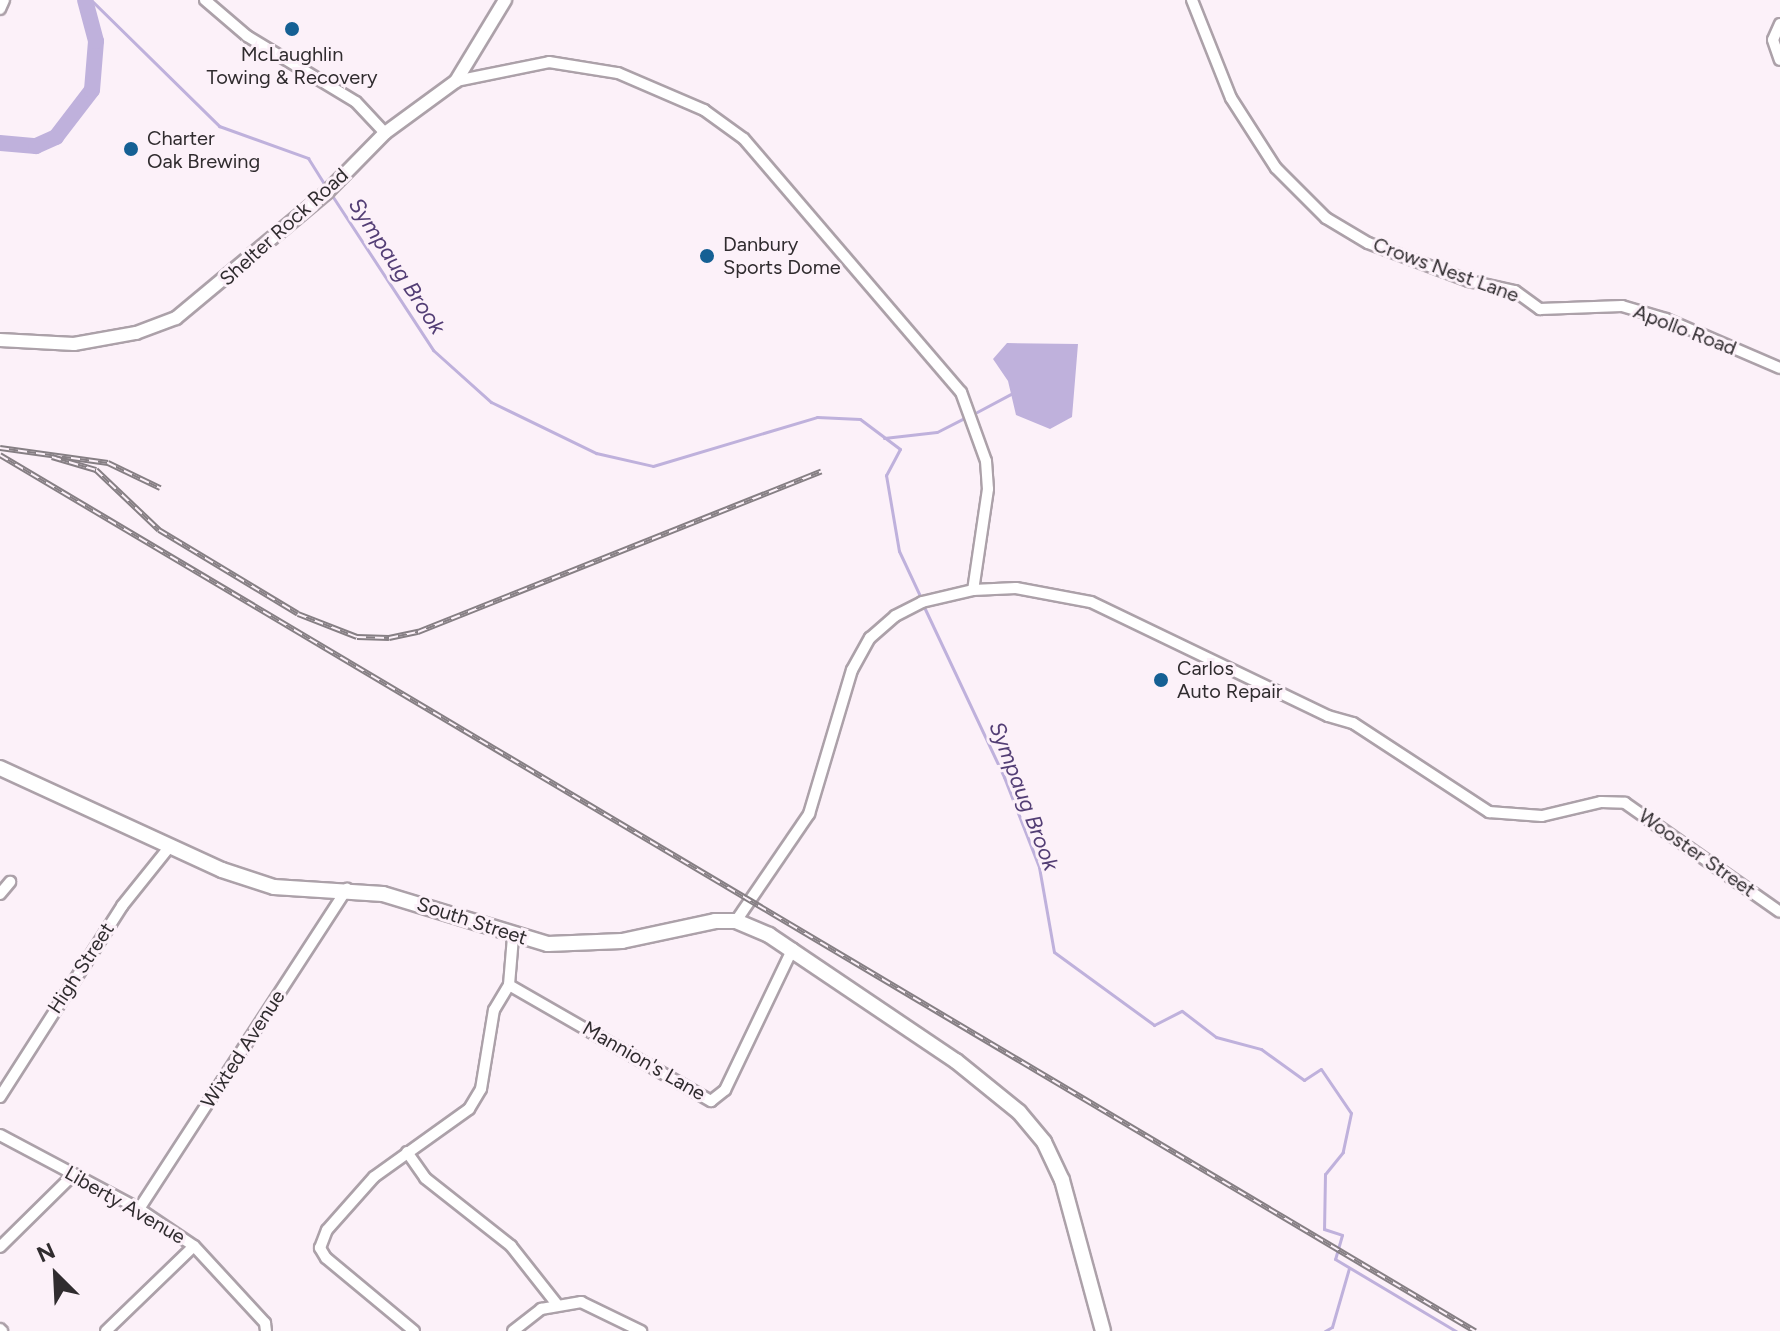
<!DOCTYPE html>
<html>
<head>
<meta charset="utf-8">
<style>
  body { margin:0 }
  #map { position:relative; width:1780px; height:1331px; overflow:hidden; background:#fcf1f9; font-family:Figtree,sans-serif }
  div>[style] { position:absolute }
  .water>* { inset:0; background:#bfb1dc }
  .stream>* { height:3px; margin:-1.5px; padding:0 1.5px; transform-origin:1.5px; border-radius:1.5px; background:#bfb1dc }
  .river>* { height:16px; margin:-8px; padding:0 8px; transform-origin:8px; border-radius:8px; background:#bfb1dc }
  .roads { filter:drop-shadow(2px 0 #aca1a9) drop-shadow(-2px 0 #aca1a9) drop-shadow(0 2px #aca1a9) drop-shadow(0 -2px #aca1a9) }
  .minor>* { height:10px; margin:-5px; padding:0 5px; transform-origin:5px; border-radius:5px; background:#fff }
  .tertiary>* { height:12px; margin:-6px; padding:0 6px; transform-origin:6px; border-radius:6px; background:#fff }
  .secondary>* { height:14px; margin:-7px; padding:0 7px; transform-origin:7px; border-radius:7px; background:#fff }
  .rail>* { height:6px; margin-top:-3px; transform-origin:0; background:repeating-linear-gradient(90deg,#fcf1f9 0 9px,#867f84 0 18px); box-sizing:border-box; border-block:2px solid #867f84 }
  .dots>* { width:22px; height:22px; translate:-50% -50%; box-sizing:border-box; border:4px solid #fcf1f9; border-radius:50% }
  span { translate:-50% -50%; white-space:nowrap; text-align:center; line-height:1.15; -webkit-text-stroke:6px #fcf1f9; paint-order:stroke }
  .poi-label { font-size:20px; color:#302c2f }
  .left { translate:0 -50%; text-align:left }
  .street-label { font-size:20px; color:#302c2f }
  .water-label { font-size:22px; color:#533e75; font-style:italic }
  .north { position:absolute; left:16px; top:1235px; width:80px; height:80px; -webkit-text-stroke:6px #fcf1f9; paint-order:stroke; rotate:336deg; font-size:22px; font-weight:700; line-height:32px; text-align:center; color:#302c2f }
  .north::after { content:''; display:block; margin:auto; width:28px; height:36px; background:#302c2f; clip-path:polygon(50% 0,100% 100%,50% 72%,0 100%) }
</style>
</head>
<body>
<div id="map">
  <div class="water">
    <div style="clip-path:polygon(1007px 343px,1078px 344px,1072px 417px,1050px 429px,1016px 415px,1008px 381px,993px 359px)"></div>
  </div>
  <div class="stream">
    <div style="left:91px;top:0;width:180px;rotate:44.5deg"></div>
    <div style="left:219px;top:126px;width:95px;rotate:19.8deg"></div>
    <div style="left:308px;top:158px;width:31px;rotate:58deg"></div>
    <div style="left:333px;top:197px;width:183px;rotate:56.8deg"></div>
    <div style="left:433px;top:350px;width:78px;rotate:41.9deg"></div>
    <div style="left:491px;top:402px;width:117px;rotate:25.9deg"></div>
    <div style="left:596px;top:453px;width:58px;rotate:12.8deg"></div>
    <div style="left:653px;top:466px;width:171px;rotate:-16.6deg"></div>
    <div style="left:817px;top:417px;width:43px;rotate:2.7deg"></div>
    <div style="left:860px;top:419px;width:50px;rotate:36.9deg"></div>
    <div style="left:900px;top:449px;width:30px;rotate:118deg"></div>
    <div style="left:886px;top:475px;width:77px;rotate:80.3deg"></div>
    <div style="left:899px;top:551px;width:52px;rotate:64.9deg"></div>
    <div style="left:977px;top:412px;width:38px;rotate:-28deg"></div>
    <div style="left:884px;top:438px;width:53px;rotate:-6.5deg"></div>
    <div style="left:937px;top:432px;width:31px;rotate:-27deg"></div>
    <div style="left:925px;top:609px;width:186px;rotate:64.8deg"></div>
    <div style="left:1004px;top:777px;width:97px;rotate:68.7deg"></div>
    <div style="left:1039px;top:867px;width:86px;rotate:80deg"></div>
    <div style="left:1054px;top:952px;width:124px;rotate:36.1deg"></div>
    <div style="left:1154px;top:1025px;width:31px;rotate:-27deg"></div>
    <div style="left:1182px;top:1011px;width:43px;rotate:37.4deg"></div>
    <div style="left:1216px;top:1037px;width:47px;rotate:14.9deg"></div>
    <div style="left:1261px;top:1049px;width:53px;rotate:35.8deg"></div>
    <div style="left:1304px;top:1080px;width:20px;rotate:-33deg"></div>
    <div style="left:1321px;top:1069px;width:53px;rotate:55.7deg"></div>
    <div style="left:1351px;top:1113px;width:40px;rotate:102deg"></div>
    <div style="left:1343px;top:1152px;width:28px;rotate:129deg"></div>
    <div style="left:1325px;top:1174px;width:55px;rotate:91deg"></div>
    <div style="left:1324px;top:1229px;width:19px;rotate:18deg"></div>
    <div style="left:1342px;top:1235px;width:25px;rotate:106deg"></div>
    <div style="left:1335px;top:1259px;width:141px;rotate:30.8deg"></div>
    <div style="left:1325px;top:1331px;width:8px;rotate:-30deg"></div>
    <div style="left:1332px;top:1327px;width:61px;rotate:-73.9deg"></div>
  </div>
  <div class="river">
    <div style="left:0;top:143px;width:36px;rotate:5deg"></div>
    <div style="left:36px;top:146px;width:22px;rotate:-24deg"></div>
    <div style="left:56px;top:137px;width:59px;rotate:-52.5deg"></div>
    <div style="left:92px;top:90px;width:49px;rotate:-85.3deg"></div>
    <div style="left:96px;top:41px;width:42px;rotate:-105deg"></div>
  </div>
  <div class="roads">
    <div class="minor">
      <div style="left:205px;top:0;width:55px;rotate:40.6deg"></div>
      <div style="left:247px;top:36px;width:127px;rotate:31.2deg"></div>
      <div style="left:356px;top:102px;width:42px;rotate:46.9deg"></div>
      <div style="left:1192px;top:0;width:105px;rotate:68.3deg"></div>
      <div style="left:1231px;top:98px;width:83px;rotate:57.3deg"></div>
      <div style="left:1276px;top:168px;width:71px;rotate:45deg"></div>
      <div style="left:1326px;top:218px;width:49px;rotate:30.8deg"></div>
      <div style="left:1368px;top:243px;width:108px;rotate:20.6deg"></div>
      <div style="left:1469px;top:281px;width:47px;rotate:12.3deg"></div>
      <div style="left:1515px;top:291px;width:31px;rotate:36deg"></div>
      <div style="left:1540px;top:309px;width:82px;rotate:-2.1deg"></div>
      <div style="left:1622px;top:306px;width:46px;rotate:16.5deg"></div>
      <div style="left:1666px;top:319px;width:124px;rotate:23.3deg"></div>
      <div style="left:0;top:9px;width:10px;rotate:-66deg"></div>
      <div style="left:1780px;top:24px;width:17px;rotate:114deg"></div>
      <div style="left:1773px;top:40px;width:21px;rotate:71deg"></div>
      <div style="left:456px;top:81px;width:95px;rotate:-11.5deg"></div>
      <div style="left:549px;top:62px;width:70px;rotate:9.1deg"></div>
      <div style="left:618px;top:73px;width:94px;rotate:23.3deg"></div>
      <div style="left:704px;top:110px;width:49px;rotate:35.9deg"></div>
      <div style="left:744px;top:139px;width:333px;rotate:49.4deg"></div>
      <div style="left:961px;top:392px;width:73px;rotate:70.1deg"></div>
      <div style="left:986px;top:461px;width:28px;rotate:86deg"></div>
      <div style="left:988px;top:489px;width:102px;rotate:98.4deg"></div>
      <div style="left:0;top:894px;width:16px;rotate:-50deg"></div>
      <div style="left:736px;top:921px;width:130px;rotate:-55.7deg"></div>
      <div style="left:809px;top:814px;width:150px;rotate:-73.4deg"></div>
      <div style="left:852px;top:670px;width:37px;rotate:-61deg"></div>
      <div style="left:870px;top:638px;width:33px;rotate:-41deg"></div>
      <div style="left:895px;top:616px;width:30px;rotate:-27deg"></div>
      <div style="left:922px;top:602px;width:52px;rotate:-13.2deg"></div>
      <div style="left:973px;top:590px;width:43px;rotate:-2.7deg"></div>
      <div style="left:1016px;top:588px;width:76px;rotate:10.6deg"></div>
      <div style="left:1091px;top:602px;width:263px;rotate:25.7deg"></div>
      <div style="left:1328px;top:716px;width:26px;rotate:16deg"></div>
      <div style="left:1353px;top:723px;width:163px;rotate:33.2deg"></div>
      <div style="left:1489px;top:812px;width:53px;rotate:4.3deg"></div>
      <div style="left:1542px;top:816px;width:61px;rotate:-13.3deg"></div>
      <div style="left:1601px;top:802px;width:24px;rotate:2deg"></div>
      <div style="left:1625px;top:803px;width:189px;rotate:35.1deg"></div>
      <div style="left:513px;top:937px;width:48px;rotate:94.8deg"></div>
      <div style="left:509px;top:985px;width:233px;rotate:29.9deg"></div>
      <div style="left:711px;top:1101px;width:18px;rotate:-38deg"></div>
      <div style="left:725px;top:1090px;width:157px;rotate:-64.4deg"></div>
      <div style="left:0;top:1097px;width:227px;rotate:-57.4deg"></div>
      <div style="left:122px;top:906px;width:78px;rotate:-51.2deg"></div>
      <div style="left:0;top:1135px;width:157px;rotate:28deg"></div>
      <div style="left:139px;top:1209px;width:66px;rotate:33.9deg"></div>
      <div style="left:194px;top:1246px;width:105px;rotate:47.3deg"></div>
      <div style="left:265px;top:1323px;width:8px;rotate:83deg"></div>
      <div style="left:407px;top:1152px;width:32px;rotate:55deg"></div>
      <div style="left:425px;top:1178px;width:110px;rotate:38.3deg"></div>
      <div style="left:511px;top:1246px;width:73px;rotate:51.7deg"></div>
      <div style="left:139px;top:1209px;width:382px;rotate:-57deg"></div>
      <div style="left:0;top:1247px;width:104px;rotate:-44.6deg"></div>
      <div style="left:0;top:1329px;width:3px;rotate:45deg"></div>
      <div style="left:106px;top:1331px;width:122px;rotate:-44deg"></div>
      <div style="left:414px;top:1331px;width:114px;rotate:-140.3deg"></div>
      <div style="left:326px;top:1258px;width:12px;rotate:-121deg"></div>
      <div style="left:320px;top:1248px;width:19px;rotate:-69deg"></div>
      <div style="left:327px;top:1230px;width:71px;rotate:-48.4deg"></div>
      <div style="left:374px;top:1177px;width:117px;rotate:-35.6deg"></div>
      <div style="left:469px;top:1109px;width:23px;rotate:-59deg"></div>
      <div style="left:481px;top:1089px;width:80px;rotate:-80.7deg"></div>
      <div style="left:494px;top:1010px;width:29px;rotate:-59deg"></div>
      <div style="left:513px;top:1331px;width:36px;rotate:-38deg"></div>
      <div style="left:541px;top:1309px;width:41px;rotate:-9.9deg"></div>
      <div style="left:581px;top:1302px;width:67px;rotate:25.8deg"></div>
    </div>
    <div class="tertiary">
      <div style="left:0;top:340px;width:74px;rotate:3.1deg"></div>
      <div style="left:74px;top:344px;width:63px;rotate:-10.1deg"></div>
      <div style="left:136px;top:333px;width:43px;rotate:-20.6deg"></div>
      <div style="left:176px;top:318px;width:197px;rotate:-39.8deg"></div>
      <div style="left:327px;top:192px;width:83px;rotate:-45.5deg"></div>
      <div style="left:385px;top:133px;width:88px;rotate:-36.2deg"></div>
      <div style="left:456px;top:81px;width:95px;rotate:-58.8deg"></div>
    </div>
    <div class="secondary">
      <div style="left:0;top:768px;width:244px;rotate:24.7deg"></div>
      <div style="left:222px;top:870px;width:55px;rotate:18.1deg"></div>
      <div style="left:274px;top:887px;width:109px;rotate:3.7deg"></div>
      <div style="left:383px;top:894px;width:172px;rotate:16.9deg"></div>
      <div style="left:548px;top:944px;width:74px;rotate:-2.3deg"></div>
      <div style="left:622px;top:941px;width:95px;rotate:-12.1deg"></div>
      <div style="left:715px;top:921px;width:21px"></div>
      <div style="left:736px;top:921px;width:36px;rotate:23deg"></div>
      <div style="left:769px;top:935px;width:225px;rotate:34deg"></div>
      <div style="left:956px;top:1061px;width:81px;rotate:39deg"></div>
      <div style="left:1019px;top:1112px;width:39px;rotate:50deg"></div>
      <div style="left:1044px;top:1142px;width:42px;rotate:64.7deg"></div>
      <div style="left:1062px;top:1180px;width:156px;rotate:74.8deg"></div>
    </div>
  </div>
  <div class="rail">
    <div style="left:0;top:448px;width:109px;rotate:7.9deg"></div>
    <div style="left:108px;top:463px;width:58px;rotate:25.7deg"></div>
    <div style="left:0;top:455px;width:1716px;rotate:30.71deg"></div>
    <div style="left:52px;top:457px;width:46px;rotate:16.5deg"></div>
    <div style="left:96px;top:470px;width:87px;rotate:43.6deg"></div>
    <div style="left:159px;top:530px;width:162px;rotate:31.1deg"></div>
    <div style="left:298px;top:614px;width:63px;rotate:21.3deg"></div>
    <div style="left:357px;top:637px;width:32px;rotate:2deg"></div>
    <div style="left:389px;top:638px;width:30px;rotate:-12deg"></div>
    <div style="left:418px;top:632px;width:434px;rotate:-21.7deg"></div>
  </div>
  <div class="dots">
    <div style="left:292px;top:29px;background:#156094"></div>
    <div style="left:131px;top:149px;background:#156094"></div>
    <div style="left:707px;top:256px;background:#156094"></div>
    <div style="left:1161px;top:680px;background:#156094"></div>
  </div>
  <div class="poi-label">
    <span style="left:292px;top:66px">McLaughlin<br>Towing &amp; Recovery</span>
    <span class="left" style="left:147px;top:150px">Charter<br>Oak Brewing</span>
    <span class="left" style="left:723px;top:256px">Danbury<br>Sports Dome</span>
    <span class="left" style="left:1177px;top:680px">Carlos<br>Auto Repair</span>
  </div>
  <div class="street-label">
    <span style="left:284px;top:227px;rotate:-42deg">Shelter Rock Road</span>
    <span style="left:1446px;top:270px;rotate:20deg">Crows Nest Lane</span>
    <span style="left:1685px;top:330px;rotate:21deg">Apollo Road</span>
    <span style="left:1697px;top:853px;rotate:35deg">Wooster Street</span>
    <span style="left:472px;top:921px;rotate:18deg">South Street</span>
    <span style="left:81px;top:968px;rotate:-57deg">High Street</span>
    <span style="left:243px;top:1049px;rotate:-57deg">Wixted Avenue</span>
    <span style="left:644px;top:1061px;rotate:30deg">Mannion's Lane</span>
    <span style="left:125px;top:1205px;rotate:30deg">Liberty Avenue</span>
  </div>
  <div class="water-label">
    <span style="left:397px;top:266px;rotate:57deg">Sympaug Brook</span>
    <span style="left:1024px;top:796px;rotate:69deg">Sympaug Brook</span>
  </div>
  <div class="north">N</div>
</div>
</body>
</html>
